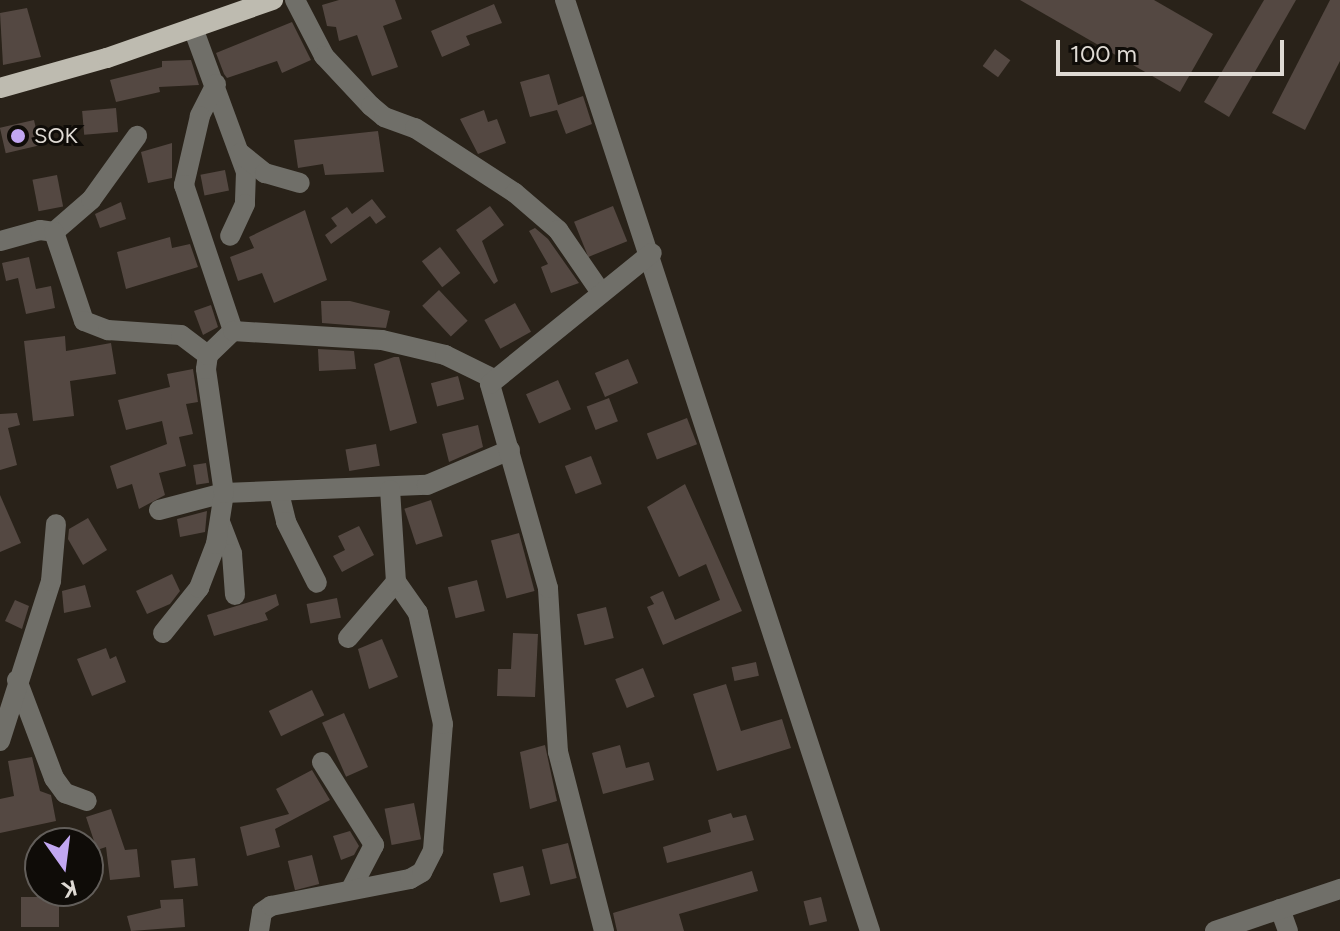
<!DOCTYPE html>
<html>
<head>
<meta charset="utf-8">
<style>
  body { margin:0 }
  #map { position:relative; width:1340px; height:931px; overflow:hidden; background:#292219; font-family:Figtree,sans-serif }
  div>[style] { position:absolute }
  .building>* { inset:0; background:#544842; transform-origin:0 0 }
  .minor>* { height:20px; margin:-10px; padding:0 10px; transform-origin:10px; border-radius:10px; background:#706f69 }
  .major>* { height:20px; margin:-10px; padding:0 10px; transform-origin:10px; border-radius:10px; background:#bebbb0 }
  .dots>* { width:22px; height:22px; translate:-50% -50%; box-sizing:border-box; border:4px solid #0f0c08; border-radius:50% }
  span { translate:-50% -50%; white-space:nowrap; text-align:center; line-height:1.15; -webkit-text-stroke:6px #0f0c08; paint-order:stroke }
  .poi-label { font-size:22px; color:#dfdad4 }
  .left { translate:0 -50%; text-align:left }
  .north { position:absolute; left:24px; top:827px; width:80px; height:80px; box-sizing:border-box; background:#0f0c08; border:2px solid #625e5a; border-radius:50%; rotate:166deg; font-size:22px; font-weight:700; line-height:32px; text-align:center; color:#dfdad4 }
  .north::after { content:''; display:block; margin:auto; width:28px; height:36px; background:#c2a7f2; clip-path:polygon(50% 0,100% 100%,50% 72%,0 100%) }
  .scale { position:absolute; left:1056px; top:40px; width:228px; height:36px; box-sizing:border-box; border:4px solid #dfdad4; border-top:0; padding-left:10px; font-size:24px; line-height:28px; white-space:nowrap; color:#dfdad4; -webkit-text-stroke:6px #0f0c08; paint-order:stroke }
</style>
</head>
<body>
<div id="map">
  <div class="building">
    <div style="clip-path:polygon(339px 0,395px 0,402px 19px,383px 26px,398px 67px,372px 76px,357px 35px,339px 41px,336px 27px,327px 26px,322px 5px)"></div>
    <div style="clip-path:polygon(1020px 0,1154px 0,1213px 34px,1180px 92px)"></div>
    <div style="clip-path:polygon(1264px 0,1296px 0,1229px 117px,1204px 102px)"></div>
    <div style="clip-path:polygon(1330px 0,1340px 0,1340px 61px,1305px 130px,1272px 113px)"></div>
    <div style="clip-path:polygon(494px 4px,502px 23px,466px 36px,470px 45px,442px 57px,431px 31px)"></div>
    <div style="clip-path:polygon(27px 8px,41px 57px,3px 65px,0 13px)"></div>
    <div style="clip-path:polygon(292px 22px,311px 60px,282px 73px,277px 61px,227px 78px,224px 74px,216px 53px)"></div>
    <div style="left:995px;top:49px;width:19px;height:21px;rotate:36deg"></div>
    <div style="clip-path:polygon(191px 60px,199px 85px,159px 87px,160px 92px,116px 102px,110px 80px,162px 67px,162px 61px)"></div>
    <div style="clip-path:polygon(549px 74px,558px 105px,583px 96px,592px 124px,566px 134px,557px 110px,530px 117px,520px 82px)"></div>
    <div style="left:116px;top:108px;width:24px;height:34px;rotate:85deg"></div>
    <div style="clip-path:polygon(484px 110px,488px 122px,497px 119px,506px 143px,478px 154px,460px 119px)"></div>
    <div style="left:34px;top:120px;width:26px;height:35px;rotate:77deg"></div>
    <div style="clip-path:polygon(378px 131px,384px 172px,325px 175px,323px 164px,298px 168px,294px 140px)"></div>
    <div style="clip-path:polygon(172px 143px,172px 178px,148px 183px,141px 152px)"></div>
    <div style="left:225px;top:170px;width:21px;height:25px;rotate:79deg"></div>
    <div style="left:57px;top:175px;width:32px;height:25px;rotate:79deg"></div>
    <div style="clip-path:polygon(372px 199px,386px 217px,376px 224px,370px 216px,331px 244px,325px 235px,337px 226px,331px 218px,347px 207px,352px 214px)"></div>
    <div style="clip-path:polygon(121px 202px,126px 219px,100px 228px,95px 214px)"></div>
    <div style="clip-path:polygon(490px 206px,504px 225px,482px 241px,498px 281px,494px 284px,456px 230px)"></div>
    <div style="left:613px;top:206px;width:38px;height:42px;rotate:68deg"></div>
    <div style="clip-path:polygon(305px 210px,327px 280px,274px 303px,262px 273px,238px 281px,230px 257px,254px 248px,249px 237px)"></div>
    <div style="clip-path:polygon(535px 228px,548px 239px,579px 283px,551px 293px,541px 267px,548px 264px,529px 231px)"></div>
    <div style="clip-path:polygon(170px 237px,172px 248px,190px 244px,198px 267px,126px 289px,117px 252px)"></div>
    <div style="left:440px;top:247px;width:33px;height:23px;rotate:52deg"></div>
    <div style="clip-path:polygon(29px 257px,36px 289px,51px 286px,55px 308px,26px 314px,18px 278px,6px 281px,2px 263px)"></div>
    <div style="left:439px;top:290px;width:42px;height:23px;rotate:47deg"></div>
    <div style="clip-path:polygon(321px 301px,350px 301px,390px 311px,386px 328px,322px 323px)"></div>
    <div style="left:515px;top:303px;width:33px;height:35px;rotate:61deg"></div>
    <div style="clip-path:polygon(211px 305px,218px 327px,203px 335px,194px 311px)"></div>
    <div style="clip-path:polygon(65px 336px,66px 351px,111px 343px,116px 374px,70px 381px,74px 416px,33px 421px,24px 341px)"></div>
    <div style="clip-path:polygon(318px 349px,354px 351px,356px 369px,319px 371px)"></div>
    <div style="clip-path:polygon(394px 357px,399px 357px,417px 423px,390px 431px,374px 364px)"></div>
    <div style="left:628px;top:359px;width:26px;height:36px;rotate:67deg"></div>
    <div style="clip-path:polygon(193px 369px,198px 402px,186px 404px,193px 434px,179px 437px,186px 466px,159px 473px,165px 495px,139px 509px,132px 484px,117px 489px,110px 466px,167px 444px,162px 421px,126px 430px,118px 400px,170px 387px,167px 374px)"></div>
    <div style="left:458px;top:376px;width:24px;height:28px;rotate:75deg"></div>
    <div style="left:558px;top:380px;width:32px;height:35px;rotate:66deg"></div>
    <div style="left:609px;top:398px;width:25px;height:24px;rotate:69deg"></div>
    <div style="clip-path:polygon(17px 413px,20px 425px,8px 428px,17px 465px,0 470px,0 414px)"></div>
    <div style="left:687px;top:418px;width:28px;height:43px;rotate:69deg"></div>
    <div style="clip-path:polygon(478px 425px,483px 447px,449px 462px,442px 434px)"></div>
    <div style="left:376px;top:444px;width:22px;height:31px;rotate:80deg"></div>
    <div style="left:591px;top:456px;width:30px;height:28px;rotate:69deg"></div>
    <div style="left:206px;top:463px;width:20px;height:13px;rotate:81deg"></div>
    <div style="clip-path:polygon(685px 484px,742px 611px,663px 645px,647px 607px,654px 604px,650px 597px,663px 591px,675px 620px,720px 600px,706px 564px,679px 577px,647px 507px)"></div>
    <div style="clip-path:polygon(0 495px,21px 543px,0 552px)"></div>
    <div style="left:431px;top:500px;width:38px;height:28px;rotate:72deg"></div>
    <div style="clip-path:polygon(207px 511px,205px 532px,180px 537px,177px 519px)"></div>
    <div style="clip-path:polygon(88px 518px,107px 550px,83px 565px,68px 539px,69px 529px)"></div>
    <div style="clip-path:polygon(359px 526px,374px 555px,342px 572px,333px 556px,345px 550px,338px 536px)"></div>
    <div style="left:519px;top:533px;width:60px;height:29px;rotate:75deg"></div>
    <div style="clip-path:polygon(172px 574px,180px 591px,170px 604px,147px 614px,136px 591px)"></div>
    <div style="left:477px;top:580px;width:32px;height:30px;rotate:76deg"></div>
    <div style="clip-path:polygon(85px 585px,91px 607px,64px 613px,62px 591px)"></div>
    <div style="clip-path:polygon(276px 594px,279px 605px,265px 613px,268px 620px,214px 636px,207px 615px)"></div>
    <div style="left:337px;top:598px;width:20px;height:31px;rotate:79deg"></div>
    <div style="clip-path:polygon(15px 600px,29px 606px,22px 629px,5px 621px)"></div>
    <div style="left:606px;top:607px;width:32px;height:30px;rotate:76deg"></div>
    <div style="clip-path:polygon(513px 633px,538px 634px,535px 697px,497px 696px,498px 669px,511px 669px)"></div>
    <div style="clip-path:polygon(382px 639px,398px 677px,369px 689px,358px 649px)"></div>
    <div style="clip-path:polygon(106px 648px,110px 659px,116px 656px,126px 682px,92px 696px,77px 659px)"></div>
    <div style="left:756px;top:662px;width:14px;height:25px;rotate:78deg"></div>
    <div style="left:643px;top:668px;width:31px;height:30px;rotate:68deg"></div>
    <div style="clip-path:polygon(726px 684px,741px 731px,782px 719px,791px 748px,717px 771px,693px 694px)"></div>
    <div style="left:312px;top:690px;width:28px;height:48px;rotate:64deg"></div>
    <div style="left:344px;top:713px;width:59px;height:24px;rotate:66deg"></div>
    <div style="clip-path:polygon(545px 745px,557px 801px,530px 809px,520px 752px)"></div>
    <div style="clip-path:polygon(620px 745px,626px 768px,649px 762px,654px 780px,603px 794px,592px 753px)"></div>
    <div style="clip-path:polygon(32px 757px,40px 791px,51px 795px,56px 821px,0 833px,0 799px,14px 796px,8px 761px)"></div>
    <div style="clip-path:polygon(312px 770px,330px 800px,275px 829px,280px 847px,247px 856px,240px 827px,289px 814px,276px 789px)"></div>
    <div style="left:414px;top:803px;width:37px;height:30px;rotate:79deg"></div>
    <div style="clip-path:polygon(111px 809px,125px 850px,137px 849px,140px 877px,110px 880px,106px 847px,97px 850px,86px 817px)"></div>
    <div style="clip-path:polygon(731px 813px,733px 818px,746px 815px,754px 840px,667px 863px,663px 847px,711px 832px,708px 820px)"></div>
    <div style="clip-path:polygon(350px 831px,359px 846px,354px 855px,341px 860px,333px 836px)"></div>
    <div style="left:568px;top:843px;width:36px;height:27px;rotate:76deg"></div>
    <div style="left:312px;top:855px;width:30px;height:25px;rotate:76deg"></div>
    <div style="left:195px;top:858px;width:28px;height:24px;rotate:84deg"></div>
    <div style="left:523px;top:866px;width:30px;height:31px;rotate:76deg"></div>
    <div style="clip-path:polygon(752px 871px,758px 891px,679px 914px,684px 931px,617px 931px,613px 913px)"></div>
    <div style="left:59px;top:897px;width:30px;height:38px;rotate:90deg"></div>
    <div style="left:821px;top:897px;width:25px;height:18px;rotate:76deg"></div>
    <div style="clip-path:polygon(183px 899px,185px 927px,131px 931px,127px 916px,161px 908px,160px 900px)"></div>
  </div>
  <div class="minor">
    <div style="left:295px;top:0;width:63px;rotate:62.6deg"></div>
    <div style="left:324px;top:56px;width:69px;rotate:46.8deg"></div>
    <div style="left:371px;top:106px;width:17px;rotate:40deg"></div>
    <div style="left:384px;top:117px;width:33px;rotate:20deg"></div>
    <div style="left:415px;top:128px;width:119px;rotate:33deg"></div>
    <div style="left:515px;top:193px;width:57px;rotate:40.7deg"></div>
    <div style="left:558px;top:230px;width:74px;rotate:55.5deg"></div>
    <div style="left:565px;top:0;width:980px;rotate:71.86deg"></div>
    <div style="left:193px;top:28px;width:153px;rotate:69.8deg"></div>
    <div style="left:246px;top:172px;width:32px;rotate:92deg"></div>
    <div style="left:245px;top:204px;width:35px;rotate:115deg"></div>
    <div style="left:216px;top:84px;width:36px;rotate:117deg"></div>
    <div style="left:200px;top:116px;width:71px;rotate:103.1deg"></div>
    <div style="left:184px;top:185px;width:154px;rotate:71.4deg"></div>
    <div style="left:240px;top:153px;width:32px;rotate:39deg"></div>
    <div style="left:265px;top:173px;width:36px;rotate:16deg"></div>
    <div style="left:54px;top:232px;width:49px;rotate:-40.9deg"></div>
    <div style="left:91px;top:200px;width:79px;rotate:-54.3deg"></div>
    <div style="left:0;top:241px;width:41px;rotate:-15.4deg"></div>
    <div style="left:40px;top:230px;width:14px;rotate:8deg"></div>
    <div style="left:54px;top:232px;width:94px;rotate:71.4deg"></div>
    <div style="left:84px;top:321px;width:26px;rotate:21deg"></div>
    <div style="left:108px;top:330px;width:73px;rotate:3.9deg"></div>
    <div style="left:181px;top:335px;width:34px;rotate:37deg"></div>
    <div style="left:279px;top:493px;width:30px;rotate:76deg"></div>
    <div style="left:286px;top:522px;width:68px;rotate:63.1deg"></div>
    <div style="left:159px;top:510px;width:67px;rotate:-14.7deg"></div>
    <div style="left:224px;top:493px;width:203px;rotate:-2.3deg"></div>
    <div style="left:427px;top:485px;width:90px;rotate:-22.9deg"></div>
    <div style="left:220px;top:522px;width:34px;rotate:69deg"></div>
    <div style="left:232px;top:554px;width:41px;rotate:85.8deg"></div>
    <div style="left:163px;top:633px;width:58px;rotate:-51.3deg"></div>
    <div style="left:199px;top:588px;width:47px;rotate:-68.9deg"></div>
    <div style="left:216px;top:544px;width:52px;rotate:-81.1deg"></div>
    <div style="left:224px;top:493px;width:125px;rotate:-98.3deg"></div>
    <div style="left:206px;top:369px;width:14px;rotate:-82deg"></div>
    <div style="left:208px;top:355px;width:35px;rotate:-44deg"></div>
    <div style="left:233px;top:331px;width:149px;rotate:3.5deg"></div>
    <div style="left:382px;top:340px;width:65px;rotate:13.4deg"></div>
    <div style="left:445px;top:355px;width:52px;rotate:26.1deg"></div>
    <div style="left:348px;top:638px;width:74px;rotate:-49.4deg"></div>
    <div style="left:17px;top:680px;width:105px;rotate:69.3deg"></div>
    <div style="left:54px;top:778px;width:19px;rotate:54deg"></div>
    <div style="left:65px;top:793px;width:23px;rotate:20deg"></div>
    <div style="left:0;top:741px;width:168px;rotate:-72.3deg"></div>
    <div style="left:51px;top:581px;width:57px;rotate:-85deg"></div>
    <div style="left:322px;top:762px;width:98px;rotate:57.9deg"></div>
    <div style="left:374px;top:845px;width:50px;rotate:117.6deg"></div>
    <div style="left:1280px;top:909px;width:23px;rotate:70deg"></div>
    <div style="left:259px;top:931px;width:19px;rotate:-81deg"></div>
    <div style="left:262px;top:912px;width:11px;rotate:-34deg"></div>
    <div style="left:271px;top:906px;width:142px;rotate:-11deg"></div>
    <div style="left:410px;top:879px;width:14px;rotate:-30deg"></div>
    <div style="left:422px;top:872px;width:25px;rotate:-63deg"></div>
    <div style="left:433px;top:850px;width:126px;rotate:-85.5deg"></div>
    <div style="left:443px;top:724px;width:114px;rotate:-102.7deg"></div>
    <div style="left:418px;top:613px;width:38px;rotate:-125deg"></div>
    <div style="left:396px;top:582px;width:92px;rotate:-93.7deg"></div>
    <div style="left:604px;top:931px;width:185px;rotate:-104.4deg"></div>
    <div style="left:558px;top:752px;width:164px;rotate:-93.5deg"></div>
    <div style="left:548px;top:588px;width:212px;rotate:-105.9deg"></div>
    <div style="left:490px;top:384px;width:208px;rotate:-39deg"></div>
    <div style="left:1215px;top:931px;width:132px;rotate:-18.6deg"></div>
  </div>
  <div class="major">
    <div style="left:0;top:88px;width:111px;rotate:-15.7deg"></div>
    <div style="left:107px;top:58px;width:176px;rotate:-19.3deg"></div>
  </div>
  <div class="dots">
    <div style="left:18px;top:136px;background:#c2a7f2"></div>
  </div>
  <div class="poi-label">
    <span class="left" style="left:34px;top:136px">SOK</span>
  </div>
  <div class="north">K</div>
  <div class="scale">100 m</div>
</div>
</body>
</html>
